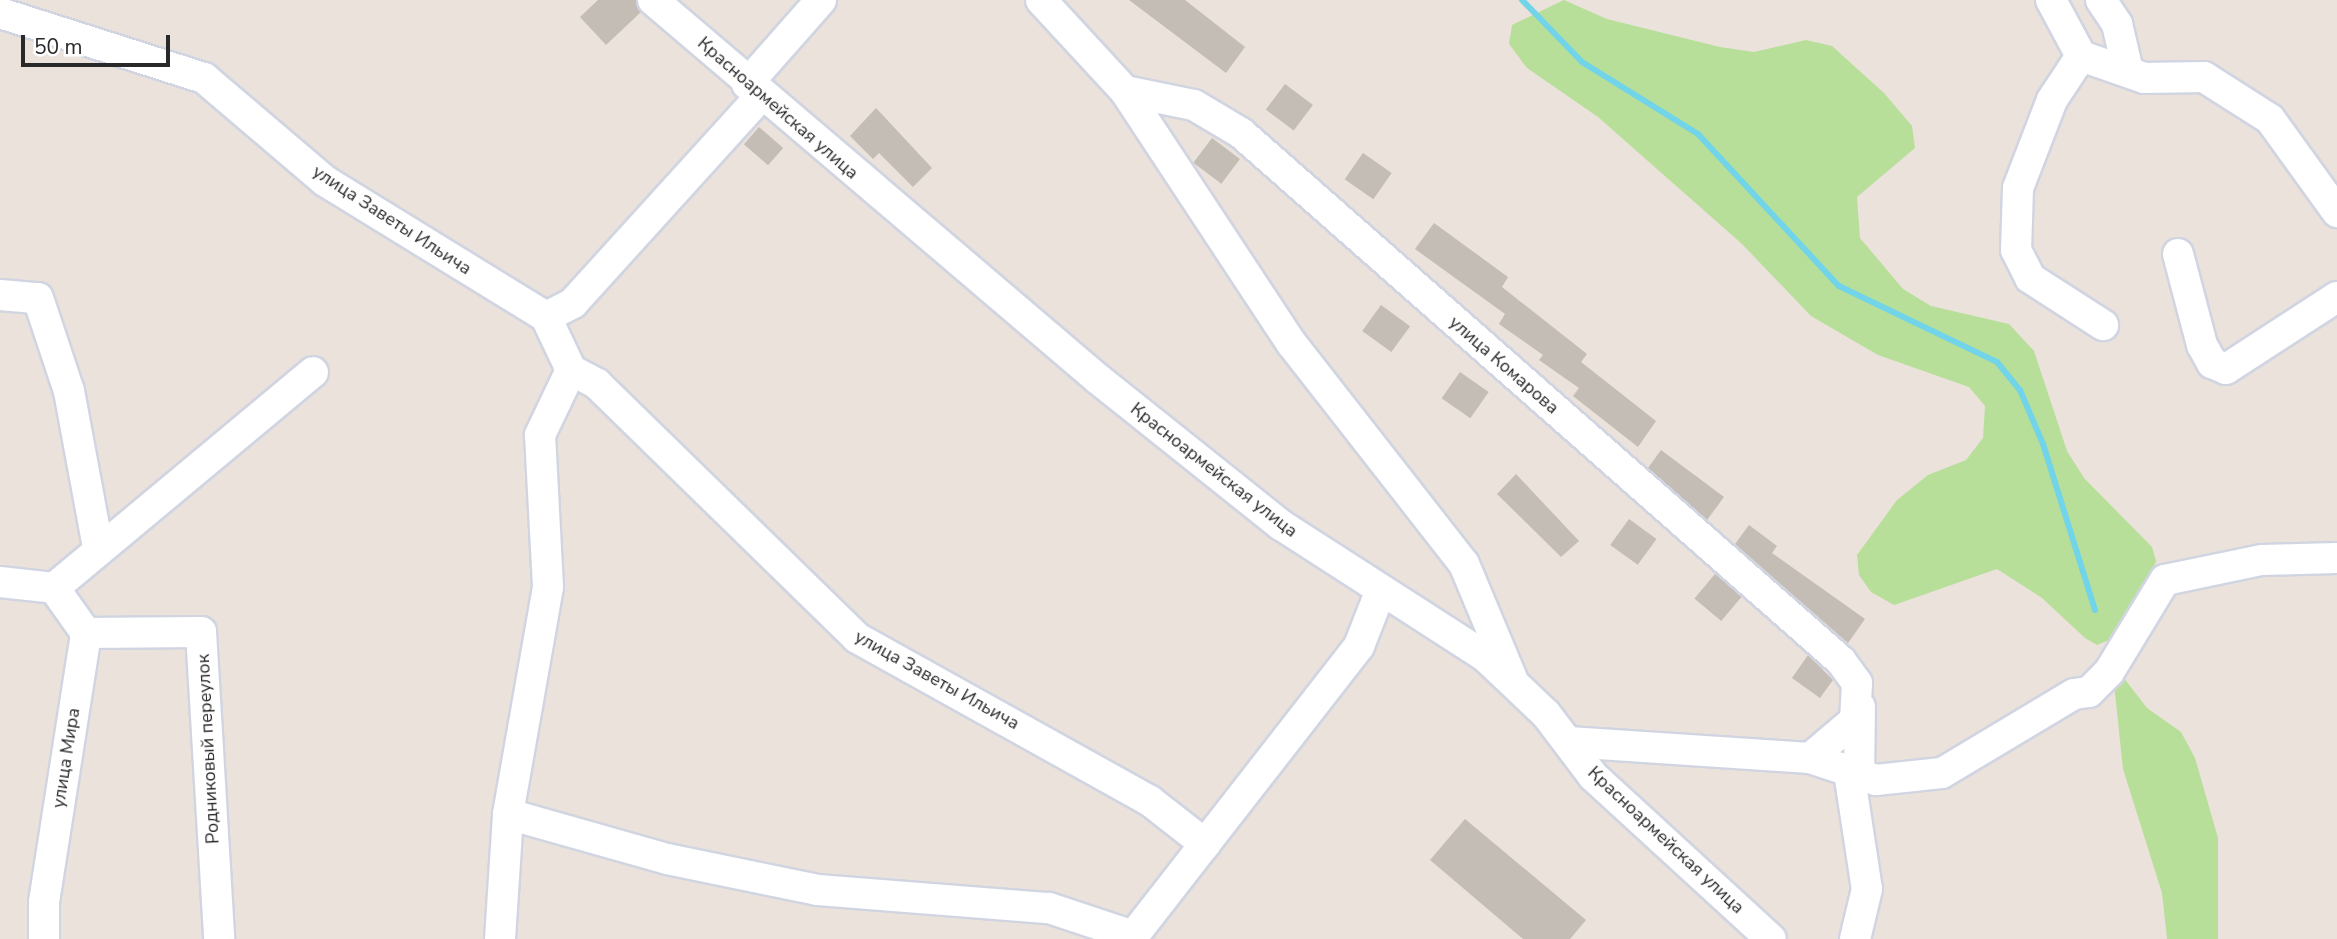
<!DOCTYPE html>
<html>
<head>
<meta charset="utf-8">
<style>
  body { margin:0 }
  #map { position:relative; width:2337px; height:939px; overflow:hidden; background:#eae2db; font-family:"Nunito Sans",sans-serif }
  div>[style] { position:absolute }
  .green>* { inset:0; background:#b8df99 }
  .stream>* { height:6px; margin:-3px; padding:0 3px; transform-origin:3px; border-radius:3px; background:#72d4e8 }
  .building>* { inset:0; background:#c3bdb6; transform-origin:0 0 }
  .roads { filter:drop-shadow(2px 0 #d0d5e1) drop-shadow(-2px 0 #d0d5e1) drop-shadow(0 2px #d0d5e1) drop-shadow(0 -2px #d0d5e1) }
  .minor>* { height:30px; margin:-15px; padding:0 15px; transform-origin:15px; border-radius:15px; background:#fff }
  span { translate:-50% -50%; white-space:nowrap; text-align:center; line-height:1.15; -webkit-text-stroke:5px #fff; paint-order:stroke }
  .street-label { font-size:18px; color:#292929 }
  .scale { position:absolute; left:21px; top:35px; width:149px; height:32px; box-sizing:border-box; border:4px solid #292929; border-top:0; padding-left:9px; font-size:21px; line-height:24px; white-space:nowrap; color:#292929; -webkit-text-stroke:5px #fff; paint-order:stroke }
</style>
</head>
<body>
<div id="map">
  <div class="green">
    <div style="clip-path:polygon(1564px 0,1607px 19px,1720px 47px,1754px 52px,1806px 40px,1832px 46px,1884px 93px,1912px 126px,1915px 148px,1857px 197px,1860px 238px,1903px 289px,1931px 306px,2009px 324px,2034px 351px,2067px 451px,2084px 478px,2152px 547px,2156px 561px,2150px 578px,2111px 639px,2097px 645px,2085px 638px,2042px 598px,1997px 569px,1894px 605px,1871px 592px,1859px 575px,1857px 555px,1897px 500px,1928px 475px,1966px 460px,1983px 438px,1985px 406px,1969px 387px,1878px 355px,1811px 316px,1742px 244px,1598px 117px,1527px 68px,1509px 44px,1512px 25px)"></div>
    <div style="clip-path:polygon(2120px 673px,2147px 708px,2181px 732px,2195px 758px,2218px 838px,2218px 939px,2167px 939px,2162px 893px,2123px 769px,2114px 684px)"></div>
  </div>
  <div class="stream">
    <div style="left:1522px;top:0;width:86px;rotate:45.9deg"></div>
    <div style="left:1582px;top:62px;width:137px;rotate:31.8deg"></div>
    <div style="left:1698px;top:134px;width:207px;rotate:47.2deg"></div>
    <div style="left:1839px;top:286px;width:175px;rotate:25.7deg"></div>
    <div style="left:1997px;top:362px;width:36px;rotate:51deg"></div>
    <div style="left:2020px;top:390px;width:59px;rotate:66.9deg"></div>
    <div style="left:2043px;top:444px;width:174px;rotate:72.6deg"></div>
  </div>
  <div class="building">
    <div style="clip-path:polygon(598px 0,636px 0,641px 12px,606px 45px,580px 17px)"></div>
    <div style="clip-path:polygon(1129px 0,1185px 0,1245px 47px,1226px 73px)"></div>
    <div style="left:1285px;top:84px;width:35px;height:32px;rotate:37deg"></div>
    <div style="clip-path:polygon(876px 108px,932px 168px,913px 187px,879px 153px,873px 159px,850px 136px)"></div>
    <div style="left:759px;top:127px;width:32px;height:23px;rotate:41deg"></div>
    <div style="left:1212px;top:138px;width:35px;height:31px;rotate:37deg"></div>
    <div style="left:1363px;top:153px;width:35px;height:32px;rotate:35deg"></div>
    <div style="clip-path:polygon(1434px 223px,1508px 277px,1502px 287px,1587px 354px,1581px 362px,1656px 421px,1638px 447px,1573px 396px,1579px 388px,1539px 360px,1543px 355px,1499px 324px,1505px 314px,1415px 249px)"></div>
    <div style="left:1381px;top:305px;width:36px;height:32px;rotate:36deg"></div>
    <div style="left:1460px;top:372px;width:35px;height:32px;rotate:35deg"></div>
    <div style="clip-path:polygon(1661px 450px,1724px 497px,1707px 520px,1648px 468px)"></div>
    <div style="clip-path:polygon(1516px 474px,1579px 541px,1561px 557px,1497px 494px)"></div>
    <div style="left:1629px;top:519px;width:34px;height:32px;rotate:36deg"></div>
    <div style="clip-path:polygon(1749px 525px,1777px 546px,1772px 553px,1865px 619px,1848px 643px,1735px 544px)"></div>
    <div style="left:1715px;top:574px;width:35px;height:32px;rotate:40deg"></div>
    <div style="clip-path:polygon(1808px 655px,1833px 680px,1820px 698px,1792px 678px)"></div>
    <div style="clip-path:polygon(1465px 819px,1586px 920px,1570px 939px,1523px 939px,1430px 860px)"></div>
  </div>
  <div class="roads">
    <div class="minor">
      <div style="left:653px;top:0;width:585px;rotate:40.42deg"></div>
      <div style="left:1098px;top:379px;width:234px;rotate:38.6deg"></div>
      <div style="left:1281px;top:525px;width:245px;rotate:32.8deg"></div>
      <div style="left:1487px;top:658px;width:81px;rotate:43.5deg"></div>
      <div style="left:1546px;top:714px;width:78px;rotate:52.8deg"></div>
      <div style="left:1593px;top:776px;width:241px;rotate:42.5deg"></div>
      <div style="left:1041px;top:0;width:124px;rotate:47.3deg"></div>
      <div style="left:1125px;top:91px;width:303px;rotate:56.6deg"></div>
      <div style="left:1292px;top:344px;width:279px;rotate:52deg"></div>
      <div style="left:1464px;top:564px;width:125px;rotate:67.3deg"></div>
      <div style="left:2051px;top:0;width:64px;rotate:61.8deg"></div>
      <div style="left:2081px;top:56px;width:67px;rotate:19.2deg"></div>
      <div style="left:2144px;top:78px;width:60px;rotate:-1deg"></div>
      <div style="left:2204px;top:77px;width:78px;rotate:32.5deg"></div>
      <div style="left:2270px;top:119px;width:115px;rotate:54.2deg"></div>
      <div style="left:2101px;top:0;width:29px;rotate:56deg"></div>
      <div style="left:2117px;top:24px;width:48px;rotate:76.8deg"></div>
      <div style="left:0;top:13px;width:214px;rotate:17.7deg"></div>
      <div style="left:204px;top:78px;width:159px;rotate:40.4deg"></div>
      <div style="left:325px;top:181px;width:259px;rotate:31.6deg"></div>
      <div style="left:546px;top:317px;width:59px;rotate:64.7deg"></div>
      <div style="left:571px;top:370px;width:30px;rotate:28deg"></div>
      <div style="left:597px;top:384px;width:363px;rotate:44.3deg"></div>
      <div style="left:857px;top:638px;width:335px;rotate:29.1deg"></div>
      <div style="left:1150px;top:801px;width:70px;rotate:38deg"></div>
      <div style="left:2081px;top:56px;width:53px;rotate:123.4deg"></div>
      <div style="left:2052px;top:100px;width:94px;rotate:111.1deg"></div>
      <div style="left:2018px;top:188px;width:62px;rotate:91.8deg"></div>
      <div style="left:2016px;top:250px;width:31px;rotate:63deg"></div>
      <div style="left:2030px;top:278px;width:87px;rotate:32.8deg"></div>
      <div style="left:747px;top:84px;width:112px;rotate:-48.6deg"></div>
      <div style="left:1125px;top:91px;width:70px;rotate:11.5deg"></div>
      <div style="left:1194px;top:105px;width:55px;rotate:30.8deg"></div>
      <div style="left:1241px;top:133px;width:799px;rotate:41.35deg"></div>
      <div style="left:1841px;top:661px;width:27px;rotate:54deg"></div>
      <div style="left:1857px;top:683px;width:37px;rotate:93deg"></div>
      <div style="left:1855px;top:720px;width:59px;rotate:139.8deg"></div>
      <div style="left:1810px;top:758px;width:242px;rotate:-176.2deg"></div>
      <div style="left:2178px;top:254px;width:94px;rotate:75.2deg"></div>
      <div style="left:2202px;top:345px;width:21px;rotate:61deg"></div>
      <div style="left:2212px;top:363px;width:15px;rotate:23deg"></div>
      <div style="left:2226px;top:369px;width:132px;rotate:-33deg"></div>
      <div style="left:0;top:295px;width:38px;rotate:5deg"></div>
      <div style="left:38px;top:298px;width:98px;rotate:71.6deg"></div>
      <div style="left:69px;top:391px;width:159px;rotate:79.5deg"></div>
      <div style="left:546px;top:317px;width:30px;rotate:-27deg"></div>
      <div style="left:573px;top:303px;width:280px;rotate:-47.8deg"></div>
      <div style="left:0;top:582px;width:54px;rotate:6.3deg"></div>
      <div style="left:54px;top:588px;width:337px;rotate:-39.8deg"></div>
      <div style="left:86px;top:633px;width:115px;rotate:-0.5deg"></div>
      <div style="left:201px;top:632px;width:308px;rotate:86.6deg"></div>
      <div style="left:1810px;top:758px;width:70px;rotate:18.4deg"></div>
      <div style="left:1876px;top:780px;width:66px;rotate:-6.1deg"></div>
      <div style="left:1942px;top:773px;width:154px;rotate:-30.9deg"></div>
      <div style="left:2074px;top:694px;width:15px;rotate:-8deg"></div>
      <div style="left:2089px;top:692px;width:28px;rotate:-45deg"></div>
      <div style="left:2109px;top:672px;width:108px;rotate:-58.7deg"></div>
      <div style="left:2165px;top:580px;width:99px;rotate:-11.7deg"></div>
      <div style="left:2262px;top:560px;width:75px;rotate:-1.5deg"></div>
      <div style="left:1849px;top:772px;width:118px;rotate:81.3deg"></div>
      <div style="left:1867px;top:889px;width:51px;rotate:103.5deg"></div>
      <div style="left:1859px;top:776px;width:69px;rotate:-89.2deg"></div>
      <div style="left:508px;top:814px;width:165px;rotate:15.8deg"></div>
      <div style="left:667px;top:859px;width:154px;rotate:11.6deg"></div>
      <div style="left:818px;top:890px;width:232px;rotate:4.5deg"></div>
      <div style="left:1049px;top:908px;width:89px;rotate:18.4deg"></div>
      <div style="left:44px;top:939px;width:37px;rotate:-90deg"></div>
      <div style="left:44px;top:902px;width:272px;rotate:-81.1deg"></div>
      <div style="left:86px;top:633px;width:55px;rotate:-125.4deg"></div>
      <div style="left:500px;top:939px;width:125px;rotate:-86.3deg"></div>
      <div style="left:508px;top:814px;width:230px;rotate:-80deg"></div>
      <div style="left:548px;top:587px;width:152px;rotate:-93deg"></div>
      <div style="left:540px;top:435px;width:72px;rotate:-64.5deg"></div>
      <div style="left:1131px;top:939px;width:371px;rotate:-52.1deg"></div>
      <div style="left:1359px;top:646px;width:60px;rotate:-68.6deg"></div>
    </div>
  </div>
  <div class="street-label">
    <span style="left:778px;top:108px;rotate:41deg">Красноармейская улица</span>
    <span style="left:392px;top:220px;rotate:33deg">улица Заветы Ильича</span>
    <span style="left:1504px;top:365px;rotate:41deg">улица Комарова</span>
    <span style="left:1214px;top:470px;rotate:38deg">Красноармейская улица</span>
    <span style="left:937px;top:680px;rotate:29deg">улица Заветы Ильича</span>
    <span style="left:208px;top:749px;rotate:-93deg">Родниковый переулок</span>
    <span style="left:66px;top:758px;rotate:-81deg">улица Мира</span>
    <span style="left:1666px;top:840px;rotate:43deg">Красноармейская улица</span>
  </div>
  <div class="scale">50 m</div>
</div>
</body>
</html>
